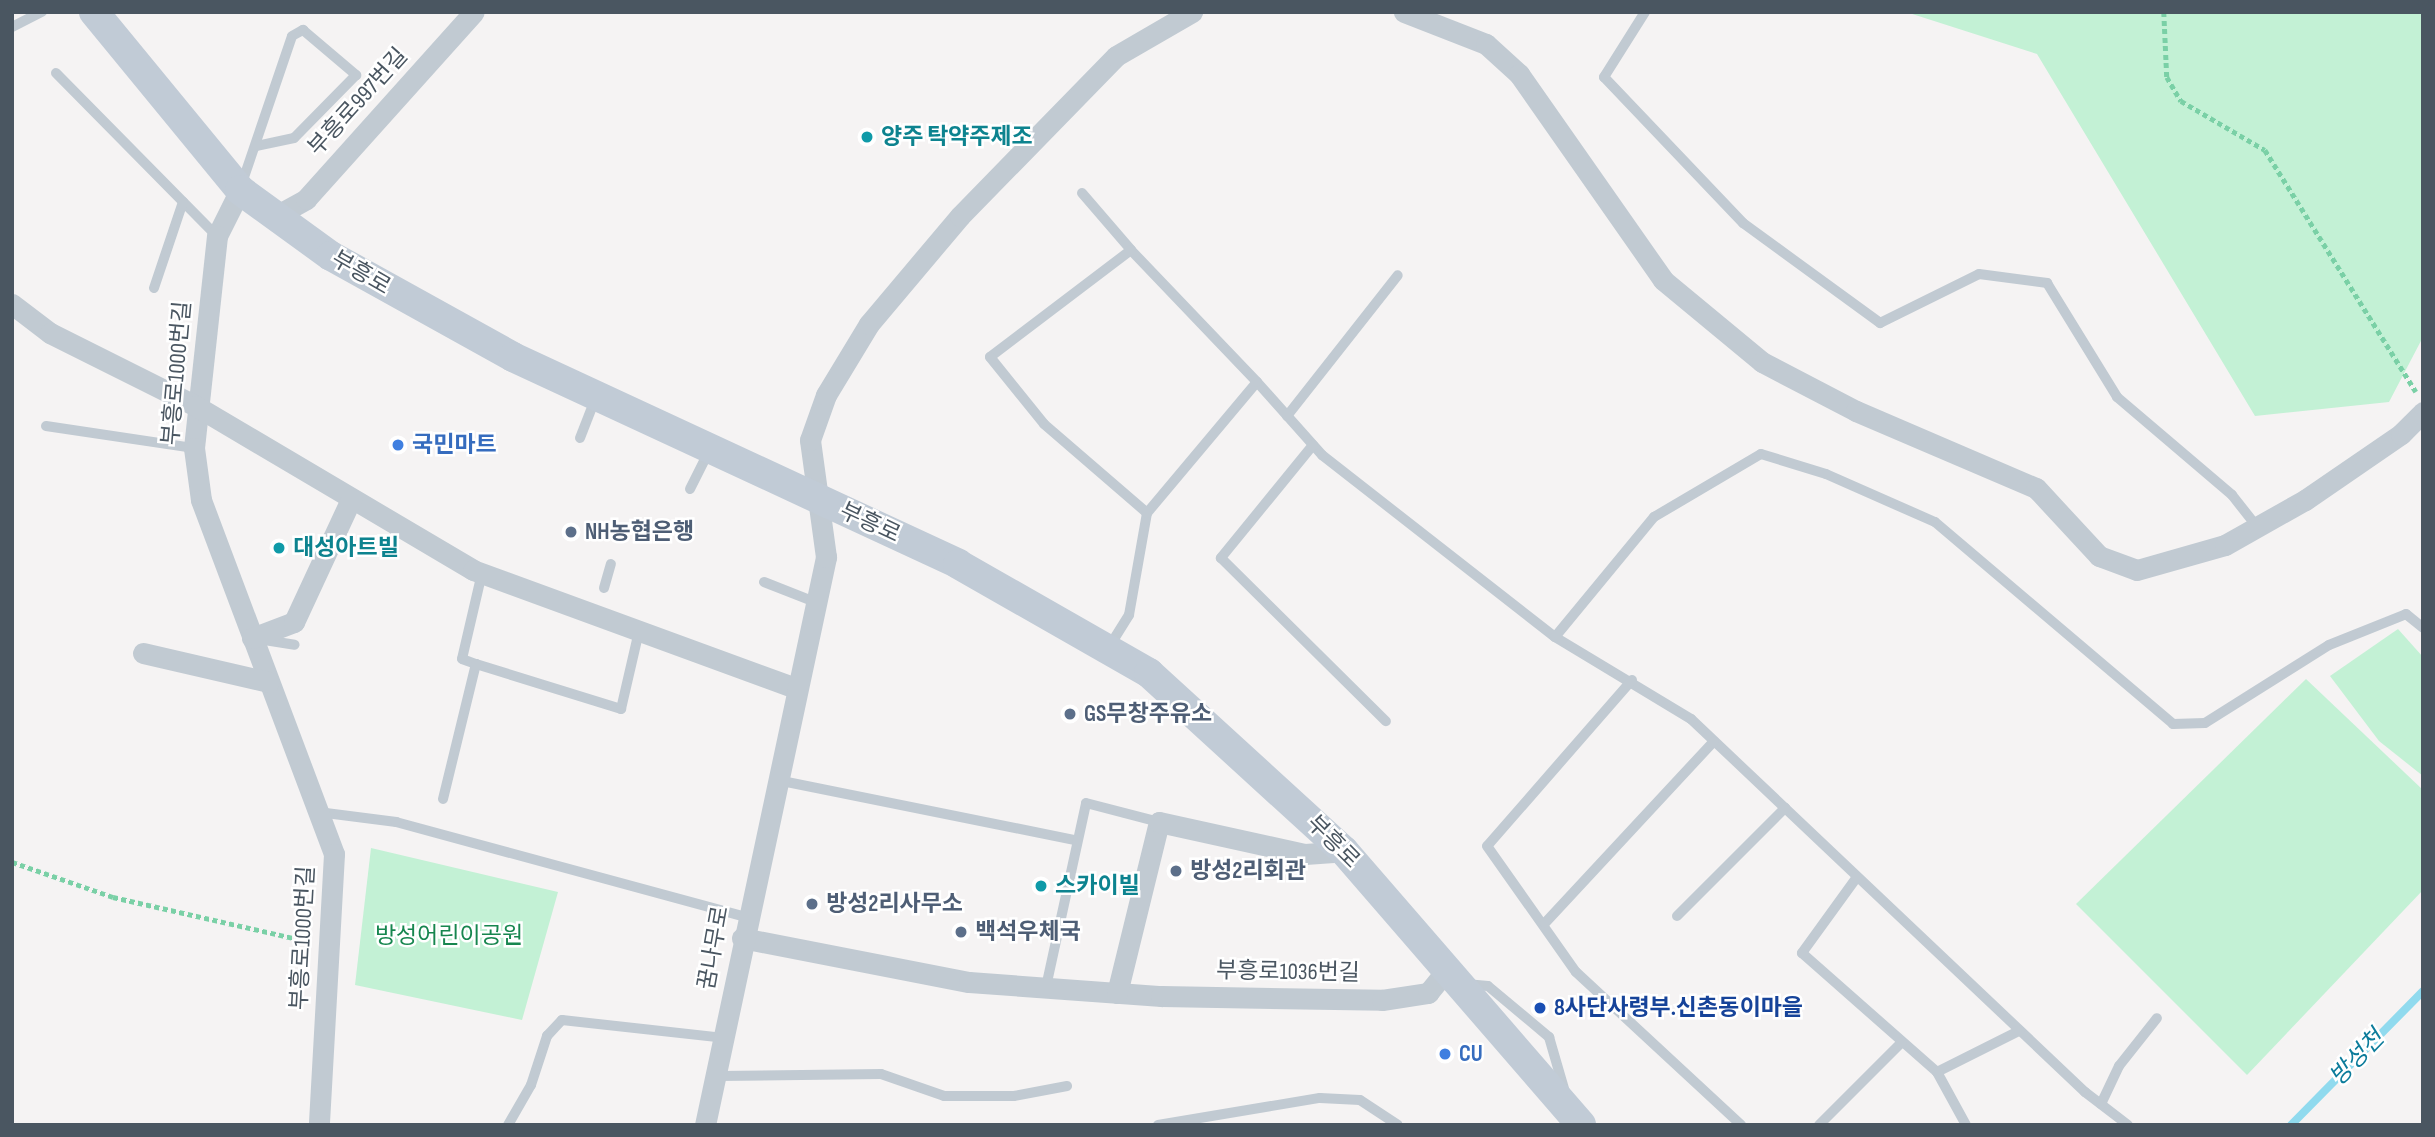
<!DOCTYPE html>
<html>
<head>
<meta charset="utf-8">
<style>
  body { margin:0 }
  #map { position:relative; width:2435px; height:1137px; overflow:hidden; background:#f5f3f3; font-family:"Sofia Sans Condensed","Noto Sans KR",sans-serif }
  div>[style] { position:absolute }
  .green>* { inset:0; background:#c3f1d5 }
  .stream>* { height:8px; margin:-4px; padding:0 4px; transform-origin:4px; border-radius:4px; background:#90daee }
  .path>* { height:4.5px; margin-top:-2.25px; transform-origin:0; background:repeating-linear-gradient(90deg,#7ad0a6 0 5px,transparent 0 8.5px) }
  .service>* { height:10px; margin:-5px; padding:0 5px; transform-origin:5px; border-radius:5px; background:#c1cad2 }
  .minor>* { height:21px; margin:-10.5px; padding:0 10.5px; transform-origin:10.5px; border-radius:10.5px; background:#c1cad2 }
  .secondary>* { height:30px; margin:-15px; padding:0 15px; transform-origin:15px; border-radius:15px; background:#c1cbd6 }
  .dots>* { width:19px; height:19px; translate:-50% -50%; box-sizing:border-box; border:4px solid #fff; border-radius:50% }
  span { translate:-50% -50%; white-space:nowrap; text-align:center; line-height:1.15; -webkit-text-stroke:5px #fff; paint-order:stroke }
  .street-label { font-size:23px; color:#4a5661 }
  .culture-label { font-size:23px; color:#0d838f; font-weight:700 }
  .left { translate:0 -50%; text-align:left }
  .shop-label { font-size:23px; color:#366cbe; font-weight:700 }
  .service-label { font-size:23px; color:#4e5e75; font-weight:700 }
  .park-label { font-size:23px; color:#17864f }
  .transit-label { font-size:23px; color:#164399; font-weight:700 }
  .water-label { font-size:24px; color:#0c7c9b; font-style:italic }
  .frame { position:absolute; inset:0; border:14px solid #4a5661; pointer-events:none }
</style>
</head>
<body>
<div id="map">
  <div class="green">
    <div style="clip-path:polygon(1906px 12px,2423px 12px,2423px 337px,2389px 402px,2255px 416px,2037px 54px)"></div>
    <div style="clip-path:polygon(2398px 629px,2423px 657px,2423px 776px,2379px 741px,2330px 676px)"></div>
    <div style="clip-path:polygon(2306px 679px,2423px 790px,2423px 890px,2247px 1075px,2076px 904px)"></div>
    <div style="clip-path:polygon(371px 848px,558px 892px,522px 1020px,355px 985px)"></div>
  </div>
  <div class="stream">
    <div style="left:2291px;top:1125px;width:188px;rotate:-45.4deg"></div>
  </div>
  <div class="path">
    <div style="left:2164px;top:12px;width:65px;rotate:87.4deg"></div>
    <div style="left:2167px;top:77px;width:28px;rotate:60deg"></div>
    <div style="left:2181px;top:101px;width:97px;rotate:30.3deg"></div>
    <div style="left:2265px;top:150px;width:285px;rotate:58deg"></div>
    <div style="left:12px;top:862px;width:107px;rotate:19.1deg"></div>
    <div style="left:113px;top:897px;width:199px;rotate:12.8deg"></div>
  </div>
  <div class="service">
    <div style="left:1645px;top:12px;width:77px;rotate:122.2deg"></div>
    <div style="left:1604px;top:77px;width:202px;rotate:46.4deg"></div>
    <div style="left:1743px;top:223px;width:170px;rotate:36.1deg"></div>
    <div style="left:1880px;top:323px;width:110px;rotate:-26.3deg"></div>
    <div style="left:1979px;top:274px;width:69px;rotate:7.5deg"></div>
    <div style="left:2047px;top:283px;width:134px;rotate:58.4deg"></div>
    <div style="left:2117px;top:397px;width:151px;rotate:40.4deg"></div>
    <div style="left:2232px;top:495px;width:42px;rotate:51.8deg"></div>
    <div style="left:12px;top:27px;width:34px;rotate:-27deg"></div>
    <div style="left:56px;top:73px;width:229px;rotate:45.4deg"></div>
    <div style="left:241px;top:186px;width:158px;rotate:-71.2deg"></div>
    <div style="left:292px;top:36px;width:13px;rotate:-29deg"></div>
    <div style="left:303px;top:30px;width:70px;rotate:40.3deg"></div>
    <div style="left:356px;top:75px;width:88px;rotate:134.5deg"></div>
    <div style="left:294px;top:138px;width:39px;rotate:168deg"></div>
    <div style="left:1082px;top:193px;width:75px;rotate:49.3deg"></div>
    <div style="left:154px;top:288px;width:91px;rotate:-71.4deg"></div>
    <div style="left:1257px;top:382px;width:98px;rotate:48.3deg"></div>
    <div style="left:1322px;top:455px;width:296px;rotate:38deg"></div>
    <div style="left:1555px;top:637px;width:159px;rotate:31.1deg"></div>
    <div style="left:1691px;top:719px;width:543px;rotate:43.43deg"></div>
    <div style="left:2085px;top:1092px;width:54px;rotate:37.5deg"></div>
    <div style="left:1287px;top:416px;width:179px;rotate:-51.8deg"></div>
    <div style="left:46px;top:426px;width:150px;rotate:8.5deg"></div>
    <div style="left:580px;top:438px;width:44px;rotate:-68.7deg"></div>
    <div style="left:1313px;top:445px;width:146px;rotate:129.2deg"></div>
    <div style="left:1221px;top:558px;width:232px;rotate:44.7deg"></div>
    <div style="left:690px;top:489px;width:42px;rotate:-63.4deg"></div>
    <div style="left:482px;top:573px;width:88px;rotate:103.1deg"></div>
    <div style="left:462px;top:659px;width:15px;rotate:20deg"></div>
    <div style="left:476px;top:664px;width:152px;rotate:17.2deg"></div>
    <div style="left:621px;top:709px;width:80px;rotate:-77deg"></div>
    <div style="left:764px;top:582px;width:55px;rotate:21.4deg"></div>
    <div style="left:604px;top:588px;width:25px;rotate:-74deg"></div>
    <div style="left:1555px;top:637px;width:156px;rotate:-50.5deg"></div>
    <div style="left:1654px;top:517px;width:124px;rotate:-30.5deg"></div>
    <div style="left:1761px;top:454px;width:68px;rotate:17.1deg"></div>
    <div style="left:1826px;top:474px;width:119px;rotate:23.8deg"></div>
    <div style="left:1935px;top:522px;width:312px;rotate:40.3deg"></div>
    <div style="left:2173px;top:724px;width:32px;rotate:-2deg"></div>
    <div style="left:2205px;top:723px;width:146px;rotate:-32.2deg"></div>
    <div style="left:2329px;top:645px;width:83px;rotate:-21.9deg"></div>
    <div style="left:2406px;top:614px;width:22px;rotate:39deg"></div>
    <div style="left:258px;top:639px;width:37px;rotate:9deg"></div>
    <div style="left:1109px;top:647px;width:38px;rotate:-58deg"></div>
    <div style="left:1129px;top:615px;width:104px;rotate:-80deg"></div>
    <div style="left:1147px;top:513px;width:171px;rotate:-50deg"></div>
    <div style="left:1257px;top:382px;width:182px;rotate:-133.7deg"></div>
    <div style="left:1131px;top:250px;width:177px;rotate:142.8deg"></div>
    <div style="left:990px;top:357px;width:86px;rotate:51.1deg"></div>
    <div style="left:1044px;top:424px;width:136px;rotate:40.8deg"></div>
    <div style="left:1632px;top:680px;width:220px;rotate:131.1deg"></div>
    <div style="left:1487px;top:846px;width:154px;rotate:54.8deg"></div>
    <div style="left:1576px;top:972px;width:225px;rotate:42.8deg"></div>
    <div style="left:777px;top:780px;width:304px;rotate:11.4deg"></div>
    <div style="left:443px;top:799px;width:139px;rotate:-76.3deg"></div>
    <div style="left:318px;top:812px;width:79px;rotate:7.3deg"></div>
    <div style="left:396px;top:822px;width:363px;rotate:15.2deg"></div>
    <div style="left:1857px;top:877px;width:94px;rotate:125.9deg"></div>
    <div style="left:1802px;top:953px;width:180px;rotate:41.4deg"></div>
    <div style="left:1937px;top:1072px;width:92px;rotate:-26.6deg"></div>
    <div style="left:1677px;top:916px;width:153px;rotate:-45deg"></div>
    <div style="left:1545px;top:923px;width:248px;rotate:-47.1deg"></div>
    <div style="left:1466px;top:984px;width:22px;rotate:5deg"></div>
    <div style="left:1488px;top:986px;width:80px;rotate:39.9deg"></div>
    <div style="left:1549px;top:1037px;width:57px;rotate:73.8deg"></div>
    <div style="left:1046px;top:987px;width:188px;rotate:-77.7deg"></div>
    <div style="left:1086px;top:803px;width:75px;rotate:14.6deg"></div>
    <div style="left:1937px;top:1072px;width:60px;rotate:61.3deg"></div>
    <div style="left:720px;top:1076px;width:161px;rotate:-0.7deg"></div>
    <div style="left:881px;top:1074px;width:67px;rotate:19.2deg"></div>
    <div style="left:944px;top:1096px;width:70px"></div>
    <div style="left:1014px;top:1096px;width:54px;rotate:-10.7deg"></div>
    <div style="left:2101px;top:1104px;width:42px;rotate:-64.7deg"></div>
    <div style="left:2119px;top:1066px;width:61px;rotate:-51.6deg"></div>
    <div style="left:508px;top:1125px;width:46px;rotate:-60.1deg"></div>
    <div style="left:531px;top:1085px;width:52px;rotate:-71.9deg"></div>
    <div style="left:547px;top:1036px;width:22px;rotate:-47deg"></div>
    <div style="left:562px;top:1020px;width:165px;rotate:6.3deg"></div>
    <div style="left:1158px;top:1125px;width:164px;rotate:-9.5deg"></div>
    <div style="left:1320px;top:1098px;width:40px;rotate:2.9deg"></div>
    <div style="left:1360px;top:1100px;width:45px;rotate:33.3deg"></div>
    <div style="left:1819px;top:1125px;width:117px;rotate:-45deg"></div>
  </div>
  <div class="minor">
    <div style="left:1404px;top:12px;width:88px;rotate:21.3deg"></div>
    <div style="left:1486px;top:44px;width:45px;rotate:42.3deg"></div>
    <div style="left:1519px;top:74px;width:251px;rotate:55deg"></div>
    <div style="left:1663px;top:280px;width:129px;rotate:39.6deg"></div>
    <div style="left:1762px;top:362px;width:106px;rotate:27.5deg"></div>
    <div style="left:1856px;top:411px;width:196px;rotate:23.2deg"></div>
    <div style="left:2036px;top:488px;width:93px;rotate:47.2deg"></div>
    <div style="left:2099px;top:556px;width:40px;rotate:20.2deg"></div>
    <div style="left:2137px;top:570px;width:91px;rotate:-15.9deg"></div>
    <div style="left:2225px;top:545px;width:92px;rotate:-29.4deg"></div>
    <div style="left:2305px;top:500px;width:116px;rotate:-34.5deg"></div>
    <div style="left:2401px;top:434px;width:31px;rotate:-45deg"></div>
    <div style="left:240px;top:190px;width:51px;rotate:116.6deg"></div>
    <div style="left:217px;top:236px;width:213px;rotate:96.2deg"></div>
    <div style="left:194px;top:448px;width:52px;rotate:82.3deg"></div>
    <div style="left:201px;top:500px;width:378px;rotate:69.4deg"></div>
    <div style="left:334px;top:854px;width:271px;rotate:93.2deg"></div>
    <div style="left:274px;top:217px;width:37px;rotate:-29deg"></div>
    <div style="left:306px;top:199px;width:251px;rotate:-48.1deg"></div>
    <div style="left:12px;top:304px;width:48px;rotate:37.3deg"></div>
    <div style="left:50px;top:333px;width:163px;rotate:26.6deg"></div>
    <div style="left:196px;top:406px;width:322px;rotate:30.6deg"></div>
    <div style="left:473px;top:570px;width:343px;rotate:20.1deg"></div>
    <div style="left:252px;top:638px;width:45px;rotate:-20.9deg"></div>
    <div style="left:294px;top:622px;width:136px;rotate:-65.1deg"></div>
    <div style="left:143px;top:653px;width:129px;rotate:13deg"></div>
    <div style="left:742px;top:938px;width:231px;rotate:11deg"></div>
    <div style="left:969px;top:982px;width:193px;rotate:4.2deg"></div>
    <div style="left:1161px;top:996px;width:221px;rotate:1deg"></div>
    <div style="left:1382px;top:1000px;width:47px;rotate:-8.7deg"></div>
    <div style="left:1428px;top:993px;width:28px;rotate:-51deg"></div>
    <div style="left:1117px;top:993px;width:176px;rotate:-76.2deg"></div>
    <div style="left:1159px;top:822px;width:149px;rotate:12.4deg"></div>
    <div style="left:1305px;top:854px;width:39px;rotate:-4deg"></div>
    <div style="left:705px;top:1125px;width:581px;rotate:-77.97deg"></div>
    <div style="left:826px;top:557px;width:118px;rotate:-97.8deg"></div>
    <div style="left:810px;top:440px;width:48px;rotate:-70.4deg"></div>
    <div style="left:826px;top:395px;width:83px;rotate:-58.8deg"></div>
    <div style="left:869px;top:324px;width:141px;rotate:-49.9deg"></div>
    <div style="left:960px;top:216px;width:223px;rotate:-45.7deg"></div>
    <div style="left:1116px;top:56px;width:88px;rotate:-30.1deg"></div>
  </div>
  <div class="secondary">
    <div style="left:94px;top:12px;width:230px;rotate:50.6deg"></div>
    <div style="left:240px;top:190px;width:112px;rotate:36deg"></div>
    <div style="left:331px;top:256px;width:208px;rotate:29deg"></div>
    <div style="left:513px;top:357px;width:491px;rotate:24.9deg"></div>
    <div style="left:958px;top:564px;width:220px;rotate:29.7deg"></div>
    <div style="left:1149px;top:673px;width:264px;rotate:42.4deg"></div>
    <div style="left:1344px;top:851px;width:362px;rotate:49.1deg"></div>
  </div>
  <div class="dots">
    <div style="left:867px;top:137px;background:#0f9aa8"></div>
    <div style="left:398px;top:445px;background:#3f7fe0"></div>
    <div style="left:571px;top:532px;background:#5c6f8a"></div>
    <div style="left:279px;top:548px;background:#0f9aa8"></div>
    <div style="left:1070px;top:714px;background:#5c6f8a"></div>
    <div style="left:1176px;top:871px;background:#5c6f8a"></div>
    <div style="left:1041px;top:886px;background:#0f9aa8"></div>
    <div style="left:812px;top:904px;background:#5c6f8a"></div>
    <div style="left:961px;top:932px;background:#5c6f8a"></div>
    <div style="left:1540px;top:1008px;background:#1a4fb4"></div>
    <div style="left:1445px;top:1054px;background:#3f7fe0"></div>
  </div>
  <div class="street-label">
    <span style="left:358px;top:102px;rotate:-48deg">부흥로997번길</span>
    <span style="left:361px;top:273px;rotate:30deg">부흥로</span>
    <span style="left:177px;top:373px;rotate:-85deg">부흥로1000번길</span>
    <span style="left:870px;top:523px;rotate:25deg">부흥로</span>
    <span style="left:1333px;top:842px;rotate:45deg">부흥로</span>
    <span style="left:303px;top:938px;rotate:-87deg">부흥로1000번길</span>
    <span style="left:714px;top:948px;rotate:-80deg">꿈나무로</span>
    <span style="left:1288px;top:972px;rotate:1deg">부흥로1036번길</span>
  </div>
  <div class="culture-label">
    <span class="left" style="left:881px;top:137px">양주 탁약주제조</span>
    <span class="left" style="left:293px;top:548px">대성아트빌</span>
    <span class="left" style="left:1055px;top:886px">스카이빌</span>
  </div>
  <div class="shop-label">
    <span class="left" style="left:412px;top:445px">국민마트</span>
    <span class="left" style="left:1459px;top:1054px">CU</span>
  </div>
  <div class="service-label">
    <span class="left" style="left:585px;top:532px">NH농협은행</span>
    <span class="left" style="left:1084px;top:714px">GS무창주유소</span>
    <span class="left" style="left:1190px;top:871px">방성2리회관</span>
    <span class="left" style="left:826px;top:904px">방성2리사무소</span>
    <span class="left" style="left:975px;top:932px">백석우체국</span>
  </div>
  <div class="park-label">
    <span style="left:449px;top:936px">방성어린이공원</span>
  </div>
  <div class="transit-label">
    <span class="left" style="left:1554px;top:1008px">8사단사령부.신촌동이마을</span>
  </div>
  <div class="water-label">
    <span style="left:2357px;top:1058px;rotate:-46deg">방성천</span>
  </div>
  <div class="frame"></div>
</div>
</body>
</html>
